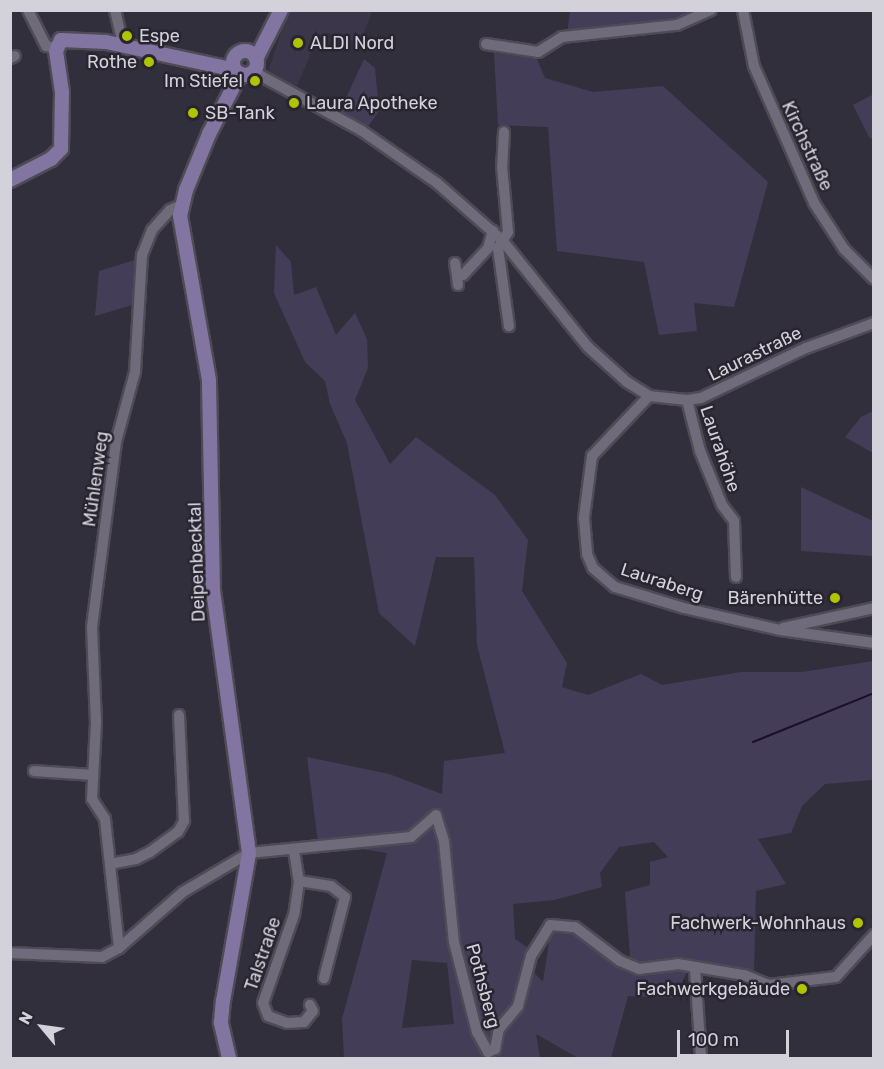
<!DOCTYPE html>
<html>
<head>
<meta charset="utf-8">
<style>
  body { margin:0 }
  #map { position:relative; width:884px; height:1069px; overflow:hidden; background:#322f3c; font-family:Rubik,sans-serif }
  div>[style] { position:absolute }
  .built>* { inset:0; background:#3b3649 }
  .green>* { inset:0; background:#443d57 }
  .stream>* { height:2px; margin:-1px; padding:0 1px; transform-origin:1px; border-radius:1px; background:#190e2d }
  .roads { filter:drop-shadow(2px 0 #4e4b56) drop-shadow(-2px 0 #4e4b56) drop-shadow(0 2px #4e4b56) drop-shadow(0 -2px #4e4b56) }
  .minor>* { height:10px; margin:-5px; padding:0 5px; transform-origin:5px; border-radius:5px; background:#6f6b7a }
  .major>* { height:14px; margin:-7px; padding:0 7px; transform-origin:7px; border-radius:7px; background:#8275a2 }
  .major>.ring { margin:-7px; padding:0; box-sizing:content-box; background:none; border:14px solid #8275a2; border-radius:50% }
  .dots>* { width:16px; height:16px; translate:-50% -50%; box-sizing:border-box; border:3px solid #282531; border-radius:50% }
  span { translate:-50% -50%; white-space:nowrap; text-align:center; line-height:1.15; -webkit-text-stroke:5px #282531; paint-order:stroke }
  .poi-label { font-size:18px; color:#d3d1da }
  .left { translate:0 -50%; text-align:left }
  .right { translate:-100% -50%; text-align:right }
  .street-label { font-size:18px; color:#d3d1da }
  .frame { position:absolute; inset:0; border:12px solid #d3d1da; pointer-events:none }
  .north { position:absolute; left:12px; top:997px; width:60px; height:60px; -webkit-text-stroke:4px #282531; paint-order:stroke; rotate:299deg; font-size:16px; font-weight:700; line-height:24px; text-align:center; color:#d3d1da }
  .north::after { content:''; display:block; margin:auto; width:21px; height:27px; background:#d3d1da; clip-path:polygon(50% 0,100% 100%,50% 72%,0 100%) }
  .scale { position:absolute; left:677px; top:1030px; width:112px; height:27px; box-sizing:border-box; border:3px solid #d3d1da; border-top:0; padding-left:8px; font-size:18px; line-height:21px; white-space:nowrap; color:#d3d1da; -webkit-text-stroke:4px #282531; paint-order:stroke }
</style>
</head>
<body>
<div id="map">
  <div class="built">
    <div style="clip-path:polygon(288px 11px,288px 10px,372px 11px,360px 44px,328px 33px,318px 36px,297px 86px,270px 74px,269px 69px)"></div>
  </div>
  <div class="green">
    <div style="clip-path:polygon(701px 10px,677px 24px,567px 35px,570px 11px)"></div>
    <div style="clip-path:polygon(494px 53px,537px 59px,545px 78px,593px 92px,663px 86px,768px 182px,734px 307px,694px 303px,697px 331px,659px 335px,644px 262px,557px 251px,548px 127px,498px 125px)"></div>
    <div style="clip-path:polygon(364px 59px,375px 68px,379px 111px,367px 128px,340px 111px)"></div>
    <div style="clip-path:polygon(872px 95px,874px 137px,870px 139px,853px 105px)"></div>
    <div style="clip-path:polygon(evenodd,276px 245px,291px 262px,294px 295px,316px 287px,336px 335px,355px 313px,367px 339px,368px 368px,355px 400px,390px 464px,416px 437px,495px 495px,528px 540px,522px 591px,567px 663px,562px 687px,588px 695px,641px 674px,662px 685px,741px 672px,802px 672px,873px 661px,873px 780px,825px 784px,802px 806px,791px 833px,758px 839px,786px 884px,756px 891px,754px 972px,692px 962px,674px 998px,628px 996px,611px 1058px,578px 1058px,536px 1034px,540px 1058px,344px 1058px,342px 1019px,387px 853px,318px 842px,307px 757px,389px 774px,442px 794px,444px 761px,505px 753px,477px 645px,474px 557px,436px 557px,415px 646px,379px 613px,347px 443px,330px 404px,325px 381px,305px 362px,274px 293px,276px 245px,654px 842px,668px 857px,650px 862px,650px 885px,625px 892px,630px 955px,627px 962px,569px 928px,551px 928px,543px 982px,523px 961px,527px 947px,515px 939px,513px 904px,554px 900px,602px 887px,600px 873px,619px 847px,654px 842px,276px 245px,412px 960px,447px 963px,454px 1024px,402px 1028px,412px 960px)"></div>
    <div style="clip-path:polygon(138px 259px,136px 304px,95px 316px,99px 271px)"></div>
    <div style="clip-path:polygon(873px 411px,873px 453px,845px 437px,861px 417px)"></div>
    <div style="clip-path:polygon(801px 487px,873px 521px,873px 556px,801px 551px)"></div>
  </div>
  <div class="stream">
    <div style="left:753px;top:742px;width:131px;rotate:-22deg"></div>
  </div>
  <div class="roads">
    <div class="minor">
      <div style="left:28px;top:10px;width:40px;rotate:63.4deg"></div>
      <div style="left:46px;top:46px;width:10px;rotate:11deg"></div>
      <div style="left:115px;top:10px;width:36px;rotate:77deg"></div>
      <div style="left:743px;top:10px;width:57px;rotate:78.9deg"></div>
      <div style="left:754px;top:66px;width:150px;rotate:66.3deg"></div>
      <div style="left:814px;top:203px;width:55px;rotate:56.9deg"></div>
      <div style="left:844px;top:249px;width:42px;rotate:45deg"></div>
      <div style="left:486px;top:44px;width:53px;rotate:8.7deg"></div>
      <div style="left:538px;top:52px;width:28px;rotate:-32deg"></div>
      <div style="left:562px;top:37px;width:116px;rotate:-6deg"></div>
      <div style="left:677px;top:25px;width:37px;rotate:-24deg"></div>
      <div style="left:10px;top:58px;width:5px;rotate:-22deg"></div>
      <div style="left:254px;top:72px;width:123px;rotate:28.6deg"></div>
      <div style="left:362px;top:131px;width:91px;rotate:34.7deg"></div>
      <div style="left:437px;top:183px;width:86px;rotate:41.2deg"></div>
      <div style="left:502px;top:240px;width:137px;rotate:51.2deg"></div>
      <div style="left:588px;top:347px;width:52px;rotate:41.9deg"></div>
      <div style="left:627px;top:382px;width:26px;rotate:32deg"></div>
      <div style="left:649px;top:396px;width:38px;rotate:6deg"></div>
      <div style="left:687px;top:400px;width:14px;rotate:-8deg"></div>
      <div style="left:701px;top:398px;width:116px;rotate:-25.5deg"></div>
      <div style="left:806px;top:348px;width:72px;rotate:-20.2deg"></div>
      <div style="left:504px;top:132px;width:34px;rotate:93deg"></div>
      <div style="left:502px;top:166px;width:66px;rotate:84.8deg"></div>
      <div style="left:508px;top:232px;width:19px;rotate:122deg"></div>
      <div style="left:498px;top:248px;width:79px;rotate:82deg"></div>
      <div style="left:455px;top:263px;width:12px;rotate:81deg"></div>
      <div style="left:458px;top:285px;width:10px;rotate:-96deg"></div>
      <div style="left:457px;top:275px;width:6px"></div>
      <div style="left:463px;top:275px;width:37px;rotate:-47deg"></div>
      <div style="left:488px;top:248px;width:18px;rotate:-74deg"></div>
      <div style="left:649px;top:396px;width:83px;rotate:133.5deg"></div>
      <div style="left:592px;top:456px;width:63px;rotate:97.4deg"></div>
      <div style="left:584px;top:518px;width:36px;rotate:85deg"></div>
      <div style="left:587px;top:554px;width:15px;rotate:67deg"></div>
      <div style="left:593px;top:568px;width:29px;rotate:41deg"></div>
      <div style="left:615px;top:587px;width:72px;rotate:16.9deg"></div>
      <div style="left:684px;top:608px;width:98px;rotate:12.9deg"></div>
      <div style="left:780px;top:630px;width:95px;rotate:7.9deg"></div>
      <div style="left:687px;top:400px;width:53px;rotate:75.7deg"></div>
      <div style="left:700px;top:451px;width:58px;rotate:67.8deg"></div>
      <div style="left:722px;top:505px;width:20px;rotate:53deg"></div>
      <div style="left:734px;top:521px;width:56px;rotate:88deg"></div>
      <div style="left:783px;top:628px;width:93px;rotate:-12.4deg"></div>
      <div style="left:34px;top:771px;width:59px;rotate:3.9deg"></div>
      <div style="left:294px;top:851px;width:30px;rotate:81deg"></div>
      <div style="left:299px;top:881px;width:34px;rotate:98deg"></div>
      <div style="left:294px;top:915px;width:93px;rotate:109.4deg"></div>
      <div style="left:263px;top:1003px;width:14px;rotate:69deg"></div>
      <div style="left:268px;top:1016px;width:20px;rotate:20deg"></div>
      <div style="left:287px;top:1023px;width:17px;rotate:-3deg"></div>
      <div style="left:304px;top:1022px;width:14px;rotate:-51deg"></div>
      <div style="left:313px;top:1011px;width:7px;rotate:-117deg"></div>
      <div style="left:110px;top:864px;width:26px;rotate:-11deg"></div>
      <div style="left:136px;top:859px;width:16px;rotate:-27deg"></div>
      <div style="left:150px;top:852px;width:34px;rotate:-36deg"></div>
      <div style="left:178px;top:832px;width:13px;rotate:-61deg"></div>
      <div style="left:184px;top:821px;width:106px;rotate:-92.7deg"></div>
      <div style="left:299px;top:881px;width:32px;rotate:9deg"></div>
      <div style="left:331px;top:886px;width:18px;rotate:38deg"></div>
      <div style="left:345px;top:897px;width:84px;rotate:104.5deg"></div>
      <div style="left:119px;top:948px;width:130px;rotate:-96.2deg"></div>
      <div style="left:105px;top:819px;width:24px;rotate:-123deg"></div>
      <div style="left:92px;top:799px;width:76px;rotate:-87deg"></div>
      <div style="left:96px;top:723px;width:96px;rotate:-92.4deg"></div>
      <div style="left:92px;top:627px;width:187px;rotate:-82.6deg"></div>
      <div style="left:116px;top:442px;width:73px;rotate:-74.8deg"></div>
      <div style="left:135px;top:372px;width:117px;rotate:-86.6deg"></div>
      <div style="left:142px;top:255px;width:27px;rotate:-68deg"></div>
      <div style="left:152px;top:230px;width:27px;rotate:-48deg"></div>
      <div style="left:170px;top:210px;width:12px;rotate:-24deg"></div>
      <div style="left:10px;top:953px;width:92px;rotate:2.5deg"></div>
      <div style="left:102px;top:957px;width:19px;rotate:-28deg"></div>
      <div style="left:119px;top:948px;width:85px;rotate:-41.2deg"></div>
      <div style="left:183px;top:892px;width:77px;rotate:-30.6deg"></div>
      <div style="left:249px;top:853px;width:163px;rotate:-5.6deg"></div>
      <div style="left:411px;top:837px;width:33px;rotate:-41deg"></div>
      <div style="left:436px;top:815px;width:28px;rotate:73deg"></div>
      <div style="left:444px;top:842px;width:100px;rotate:84.3deg"></div>
      <div style="left:454px;top:942px;width:93px;rotate:75.7deg"></div>
      <div style="left:477px;top:1032px;width:23px;rotate:61deg"></div>
      <div style="left:488px;top:1052px;width:8px;rotate:-23deg"></div>
      <div style="left:495px;top:1049px;width:20px;rotate:-79deg"></div>
      <div style="left:499px;top:1029px;width:30px;rotate:-50deg"></div>
      <div style="left:518px;top:1006px;width:52px;rotate:-75.4deg"></div>
      <div style="left:531px;top:956px;width:36px;rotate:-58deg"></div>
      <div style="left:550px;top:925px;width:25px;rotate:5deg"></div>
      <div style="left:575px;top:927px;width:56px;rotate:37.1deg"></div>
      <div style="left:620px;top:961px;width:21px;rotate:23deg"></div>
      <div style="left:639px;top:969px;width:39px;rotate:-7deg"></div>
      <div style="left:678px;top:964px;width:67px;rotate:9.5deg"></div>
      <div style="left:744px;top:975px;width:27px;rotate:22deg"></div>
      <div style="left:769px;top:985px;width:67px;rotate:-6.8deg"></div>
      <div style="left:836px;top:977px;width:57px;rotate:-47.9deg"></div>
      <div style="left:695px;top:969px;width:89px;rotate:86.1deg"></div>
    </div>
    <div class="major">
      <div class="ring" style="left:233px;top:51px;width:10px;height:10px"></div>
      <div style="left:256px;top:59px;width:55px;rotate:-63deg"></div>
      <div style="left:10px;top:180px;width:46px;rotate:-27.1deg"></div>
      <div style="left:51px;top:159px;width:14px;rotate:-45deg"></div>
      <div style="left:61px;top:149px;width:57px;rotate:-89deg"></div>
      <div style="left:62px;top:92px;width:41px;rotate:-98.3deg"></div>
      <div style="left:56px;top:51px;width:12px;rotate:-66deg"></div>
      <div style="left:61px;top:40px;width:45px;rotate:2.5deg"></div>
      <div style="left:106px;top:42px;width:132px;rotate:12.2deg"></div>
      <div style="left:229px;top:1058px;width:37px;rotate:-103deg"></div>
      <div style="left:221px;top:1022px;width:21px;rotate:-85deg"></div>
      <div style="left:223px;top:1001px;width:150px;rotate:-80deg"></div>
      <div style="left:249px;top:853px;width:264px;rotate:-97.8deg"></div>
      <div style="left:213px;top:591px;width:211px;rotate:-91.1deg"></div>
      <div style="left:209px;top:380px;width:167px;rotate:-100deg"></div>
      <div style="left:180px;top:216px;width:27px;rotate:-77deg"></div>
      <div style="left:186px;top:190px;width:61px;rotate:-67.7deg"></div>
      <div style="left:209px;top:134px;width:68px;rotate:-62.7deg"></div>
    </div>
  </div>
  <div class="dots">
    <div style="left:127px;top:36px;background:#b0c500"></div>
    <div style="left:298px;top:43px;background:#b0c500"></div>
    <div style="left:149px;top:62px;background:#b0c500"></div>
    <div style="left:255px;top:81px;background:#b0c500"></div>
    <div style="left:294px;top:103px;background:#b0c500"></div>
    <div style="left:193px;top:113px;background:#b0c500"></div>
    <div style="left:835px;top:598px;background:#b0c500"></div>
    <div style="left:858px;top:923px;background:#b0c500"></div>
    <div style="left:802px;top:989px;background:#b0c500"></div>
  </div>
  <div class="poi-label">
    <span class="left" style="left:139px;top:36px">Espe</span>
    <span class="left" style="left:310px;top:43px">ALDI Nord</span>
    <span class="right" style="left:137px;top:62px">Rothe</span>
    <span class="right" style="left:243px;top:81px">Im Stiefel</span>
    <span class="left" style="left:306px;top:103px">Laura Apotheke</span>
    <span class="left" style="left:205px;top:113px">SB-Tank</span>
    <span class="right" style="left:823px;top:598px">Bärenhütte</span>
    <span class="right" style="left:846px;top:923px">Fachwerk-Wohnhaus</span>
    <span class="right" style="left:790px;top:989px">Fachwerkgebäude</span>
  </div>
  <div class="street-label">
    <span style="left:807px;top:146px;rotate:65deg">Kirchstraße</span>
    <span style="left:755px;top:354px;rotate:-26deg">Laurastraße</span>
    <span style="left:720px;top:449px;rotate:71deg">Laurahöhe</span>
    <span style="left:96px;top:479px;rotate:-82deg">Mühlenweg</span>
    <span style="left:197px;top:562px;rotate:-92deg">Deipenbecktal</span>
    <span style="left:662px;top:582px;rotate:18deg">Lauraberg</span>
    <span style="left:263px;top:954px;rotate:-71deg">Talstraße</span>
    <span style="left:483px;top:986px;rotate:75deg">Pothsberg</span>
  </div>
  <div class="frame"></div>
  <div class="north">N</div>
  <div class="scale">100 m</div>
</div>
</body>
</html>
